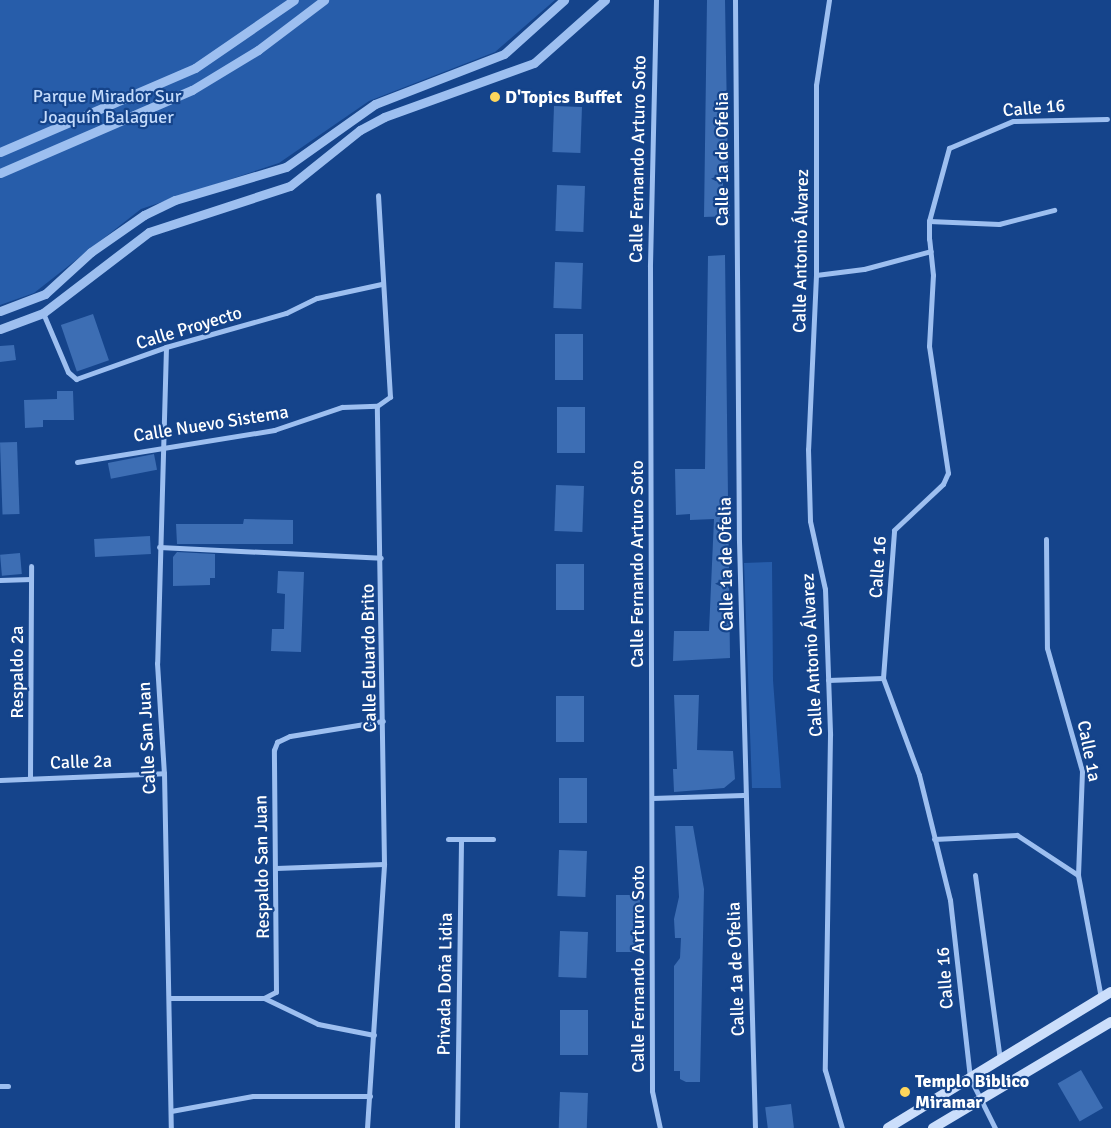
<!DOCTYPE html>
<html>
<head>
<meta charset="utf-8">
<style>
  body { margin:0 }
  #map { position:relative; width:1111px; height:1128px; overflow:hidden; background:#15448b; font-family:Signika,sans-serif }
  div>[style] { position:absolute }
  .green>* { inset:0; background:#275daa }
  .building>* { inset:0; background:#3d6eb4; transform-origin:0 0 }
  .minor>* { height:5px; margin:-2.5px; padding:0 2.5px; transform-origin:2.5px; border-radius:2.5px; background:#9dbff0 }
  .tertiary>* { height:9px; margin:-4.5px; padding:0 4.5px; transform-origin:4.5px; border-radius:4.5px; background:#9dbff0 }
  .secondary>* { height:10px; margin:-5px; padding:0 5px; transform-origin:5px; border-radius:5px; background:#cbdefb }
  .dots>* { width:14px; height:14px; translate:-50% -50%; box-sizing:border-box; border:2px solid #15448b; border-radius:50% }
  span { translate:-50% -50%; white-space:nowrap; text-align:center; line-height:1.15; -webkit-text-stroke:4.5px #15448b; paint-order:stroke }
  .park-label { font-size:18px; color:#c4dbfb }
  .poi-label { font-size:18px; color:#fff; font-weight:700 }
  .left { translate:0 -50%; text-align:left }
  .street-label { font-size:18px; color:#fff }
</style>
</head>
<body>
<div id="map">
  <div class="green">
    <div style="clip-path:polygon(0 0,555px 0,495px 52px,369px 101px,279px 163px,141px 209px,34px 293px,0 305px)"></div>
    <div style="clip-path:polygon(772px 562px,773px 680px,781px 788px,752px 788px,744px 563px)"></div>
  </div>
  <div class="building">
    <div style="clip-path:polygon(707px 0,725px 0,728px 174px,723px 174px,723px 198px,730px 198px,730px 216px,704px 217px)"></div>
    <div style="left:554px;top:106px;width:28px;height:46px;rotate:2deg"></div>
    <div style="left:557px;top:185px;width:28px;height:46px;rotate:2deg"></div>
    <div style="clip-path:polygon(725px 255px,730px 658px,673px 661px,674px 631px,709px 631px,714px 519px,690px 520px,690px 514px,676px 515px,675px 469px,705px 469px,708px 256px)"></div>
    <div style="left:555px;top:262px;width:28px;height:46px;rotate:2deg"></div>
    <div style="left:93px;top:314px;width:49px;height:34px;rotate:71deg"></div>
    <div style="left:555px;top:334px;width:28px;height:46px"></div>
    <div style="clip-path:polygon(14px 345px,16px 360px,0 362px,0 346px)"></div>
    <div style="clip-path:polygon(57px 391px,73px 391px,74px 420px,43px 420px,43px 427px,25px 428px,24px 400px,57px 399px)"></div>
    <div style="left:557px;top:407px;width:28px;height:46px"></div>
    <div style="left:17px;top:442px;width:72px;height:17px;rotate:88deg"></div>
    <div style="left:154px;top:454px;width:16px;height:47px;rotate:79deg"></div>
    <div style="left:556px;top:485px;width:28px;height:46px;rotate:2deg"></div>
    <div style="clip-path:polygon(244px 519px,293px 520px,293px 544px,177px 544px,176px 524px,243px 524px)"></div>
    <div style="left:150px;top:536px;width:18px;height:56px;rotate:87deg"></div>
    <div style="clip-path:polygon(177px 552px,215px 554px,215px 578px,210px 578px,210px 585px,173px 586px,173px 557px)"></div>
    <div style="left:20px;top:553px;width:21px;height:20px;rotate:85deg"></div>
    <div style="left:556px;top:564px;width:28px;height:46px"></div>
    <div style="clip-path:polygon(278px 571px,304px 572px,301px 652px,271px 651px,272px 629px,284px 629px,285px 594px,277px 593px)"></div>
    <div style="clip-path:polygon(674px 695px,699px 695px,697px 750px,733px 751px,735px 779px,724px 788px,674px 792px,673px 769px,677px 769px)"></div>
    <div style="left:556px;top:696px;width:28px;height:46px"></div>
    <div style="left:559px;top:778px;width:28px;height:45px"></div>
    <div style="clip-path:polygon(675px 826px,693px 826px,704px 889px,700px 1082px,686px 1082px,680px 1079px,680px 1071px,674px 1071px,674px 966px,680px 958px,681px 938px,675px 938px,674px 919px,679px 897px)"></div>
    <div style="left:559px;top:850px;width:28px;height:46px;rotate:2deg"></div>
    <div style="left:616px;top:895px;width:24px;height:57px"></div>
    <div style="left:560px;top:931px;width:28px;height:46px;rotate:2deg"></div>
    <div style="left:560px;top:1010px;width:28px;height:45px"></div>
    <div style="left:1081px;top:1070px;width:44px;height:27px;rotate:60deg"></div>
    <div style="left:560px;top:1092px;width:28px;height:36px;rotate:2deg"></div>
    <div style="left:791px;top:1104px;width:24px;height:26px;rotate:83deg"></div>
  </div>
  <div class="minor">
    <div style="left:656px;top:0;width:267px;rotate:91.3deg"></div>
    <div style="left:650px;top:267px;width:824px;rotate:89.86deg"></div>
    <div style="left:652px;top:1091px;width:38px;rotate:78deg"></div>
    <div style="left:735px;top:0;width:541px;rotate:89.58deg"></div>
    <div style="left:739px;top:541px;width:587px;rotate:88.44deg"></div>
    <div style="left:829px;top:0;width:86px;rotate:98.7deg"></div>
    <div style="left:816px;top:85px;width:190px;rotate:90deg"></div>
    <div style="left:816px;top:275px;width:174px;rotate:92.6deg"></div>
    <div style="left:808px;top:449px;width:72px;rotate:88.4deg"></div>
    <div style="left:810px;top:521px;width:70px;rotate:77.6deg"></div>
    <div style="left:825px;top:589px;width:146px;rotate:88deg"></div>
    <div style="left:830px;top:735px;width:335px;rotate:90.9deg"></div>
    <div style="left:825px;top:1070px;width:60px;rotate:73.7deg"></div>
    <div style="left:929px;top:221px;width:70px;rotate:2.5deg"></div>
    <div style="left:999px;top:224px;width:57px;rotate:-14.3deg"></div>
    <div style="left:816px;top:275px;width:48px;rotate:-7.1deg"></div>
    <div style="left:864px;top:269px;width:69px;rotate:-15deg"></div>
    <div style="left:43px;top:313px;width:64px;rotate:67deg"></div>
    <div style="left:68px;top:372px;width:11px;rotate:41deg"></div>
    <div style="left:76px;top:379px;width:96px;rotate:-19.6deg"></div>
    <div style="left:166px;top:347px;width:125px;rotate:-15.8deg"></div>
    <div style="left:286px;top:313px;width:34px;rotate:-26deg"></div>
    <div style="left:317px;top:298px;width:66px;rotate:-12.3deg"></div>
    <div style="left:166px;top:347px;width:316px;rotate:91.6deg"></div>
    <div style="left:157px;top:663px;width:110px;rotate:86.4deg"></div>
    <div style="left:164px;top:773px;width:355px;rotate:88.9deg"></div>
    <div style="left:377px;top:406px;width:16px;rotate:-35deg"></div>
    <div style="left:390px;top:397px;width:202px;rotate:-93.4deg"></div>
    <div style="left:77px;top:462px;width:200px;rotate:-9.2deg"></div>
    <div style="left:274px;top:430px;width:72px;rotate:-18.7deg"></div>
    <div style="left:342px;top:407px;width:35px;rotate:-2deg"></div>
    <div style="left:1046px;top:539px;width:109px;rotate:89.5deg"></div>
    <div style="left:1047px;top:648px;width:128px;rotate:74.1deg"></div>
    <div style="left:1082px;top:771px;width:104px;rotate:92.2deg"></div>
    <div style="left:1078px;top:875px;width:125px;rotate:79.4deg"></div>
    <div style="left:159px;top:547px;width:222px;rotate:2.8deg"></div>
    <div style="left:0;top:580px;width:31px;rotate:-2deg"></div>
    <div style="left:828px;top:680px;width:55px;rotate:-2.1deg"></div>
    <div style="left:30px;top:778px;width:212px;rotate:-89.7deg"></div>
    <div style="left:0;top:780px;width:164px;rotate:-2.4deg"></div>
    <div style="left:652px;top:798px;width:91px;rotate:-1.9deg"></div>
    <div style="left:448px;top:839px;width:45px"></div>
    <div style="left:934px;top:839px;width:83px;rotate:-2.8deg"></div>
    <div style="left:1017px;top:835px;width:73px;rotate:33.3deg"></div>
    <div style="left:276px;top:868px;width:108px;rotate:-2.1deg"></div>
    <div style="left:975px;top:875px;width:187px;rotate:82.3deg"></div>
    <div style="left:169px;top:998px;width:95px"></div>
    <div style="left:264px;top:998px;width:13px;rotate:-27deg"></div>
    <div style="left:276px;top:992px;width:242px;rotate:-90.5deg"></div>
    <div style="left:274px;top:750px;width:9px;rotate:-69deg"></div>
    <div style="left:277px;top:742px;width:14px;rotate:-25deg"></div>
    <div style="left:290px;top:736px;width:94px;rotate:-9.2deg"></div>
    <div style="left:264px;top:998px;width:60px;rotate:25.7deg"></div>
    <div style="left:318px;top:1024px;width:57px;rotate:11.1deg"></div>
    <div style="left:0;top:1086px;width:8px"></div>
    <div style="left:171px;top:1111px;width:83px;rotate:-10.4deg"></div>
    <div style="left:253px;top:1096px;width:117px"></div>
    <div style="left:367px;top:1128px;width:265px;rotate:-86.3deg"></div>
    <div style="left:384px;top:864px;width:458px;rotate:-90.9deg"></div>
    <div style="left:457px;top:1128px;width:288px;rotate:-89.2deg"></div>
    <div style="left:995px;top:1128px;width:56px;rotate:-116.6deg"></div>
    <div style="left:970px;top:1078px;width:179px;rotate:-96.4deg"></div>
    <div style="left:950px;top:900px;width:129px;rotate:-103.9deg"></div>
    <div style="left:919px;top:775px;width:103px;rotate:-110.4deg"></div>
    <div style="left:883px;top:678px;width:148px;rotate:-85.7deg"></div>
    <div style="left:894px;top:530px;width:67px;rotate:-43.2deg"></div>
    <div style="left:943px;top:484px;width:12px;rotate:-66deg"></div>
    <div style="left:948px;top:473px;width:128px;rotate:-98.5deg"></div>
    <div style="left:929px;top:346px;width:71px;rotate:-86.8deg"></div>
    <div style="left:933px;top:275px;width:36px;rotate:-96deg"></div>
    <div style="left:929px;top:239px;width:18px;rotate:-90deg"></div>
    <div style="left:929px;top:221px;width:76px;rotate:-74.7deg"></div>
    <div style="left:949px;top:148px;width:69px;rotate:-22.9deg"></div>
    <div style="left:1013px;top:121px;width:94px;rotate:-1.2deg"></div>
  </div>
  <div class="tertiary">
    <div style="left:0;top:152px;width:212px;rotate:-23.3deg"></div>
    <div style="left:195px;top:68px;width:120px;rotate:-34.5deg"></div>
    <div style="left:0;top:173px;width:209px;rotate:-23.4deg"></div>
    <div style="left:192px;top:90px;width:77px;rotate:-31.2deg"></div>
    <div style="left:258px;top:50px;width:83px;rotate:-37.1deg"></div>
    <div style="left:0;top:311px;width:48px;rotate:-20.7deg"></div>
    <div style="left:45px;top:294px;width:62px;rotate:-42.4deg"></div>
    <div style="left:91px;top:252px;width:65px;rotate:-34.9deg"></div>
    <div style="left:144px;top:215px;width:34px;rotate:-26deg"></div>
    <div style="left:175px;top:200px;width:116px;rotate:-16.6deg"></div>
    <div style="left:286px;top:167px;width:109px;rotate:-35.3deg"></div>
    <div style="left:375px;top:104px;width:138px;rotate:-21.2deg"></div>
    <div style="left:504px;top:54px;width:81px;rotate:-42deg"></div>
    <div style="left:0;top:329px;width:46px;rotate:-20.4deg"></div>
    <div style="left:43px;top:313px;width:133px;rotate:-37.4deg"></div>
    <div style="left:149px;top:232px;width:148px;rotate:-18.1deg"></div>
    <div style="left:290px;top:186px;width:90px;rotate:-38.7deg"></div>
    <div style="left:360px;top:130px;width:27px;rotate:-28deg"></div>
    <div style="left:384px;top:117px;width:159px;rotate:-19.8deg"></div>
    <div style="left:534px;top:63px;width:95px;rotate:-41.6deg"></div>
  </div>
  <div class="secondary">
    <div style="left:888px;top:1128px;width:261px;rotate:-31.4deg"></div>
    <div style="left:933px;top:1128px;width:207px;rotate:-30.8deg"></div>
  </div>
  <div class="dots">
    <div style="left:495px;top:97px;background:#ffd75c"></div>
    <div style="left:905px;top:1092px;background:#ffd75c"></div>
  </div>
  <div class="park-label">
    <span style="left:107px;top:107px">Parque Mirador Sur<br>Joaquín Balaguer</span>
  </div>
  <div class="poi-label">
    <span class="left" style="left:505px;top:97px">D'Topics Buffet</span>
    <span class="left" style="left:915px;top:1092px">Templo Biblico<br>Miramar</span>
  </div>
  <div class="street-label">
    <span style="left:1034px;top:108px;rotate:-5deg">Calle 16</span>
    <span style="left:638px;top:159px;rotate:-89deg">Calle Fernando Arturo Soto</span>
    <span style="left:722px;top:159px;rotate:-90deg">Calle 1a de Ofelia</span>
    <span style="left:801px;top:251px;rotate:-89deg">Calle Antonio Álvarez</span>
    <span style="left:189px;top:328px;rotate:-17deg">Calle Proyecto</span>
    <span style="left:211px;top:424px;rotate:-9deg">Calle Nuevo Sistema</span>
    <span style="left:637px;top:564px;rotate:-90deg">Calle Fernando Arturo Soto</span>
    <span style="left:726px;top:564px;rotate:-91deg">Calle 1a de Ofelia</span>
    <span style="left:878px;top:567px;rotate:-86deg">Calle 16</span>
    <span style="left:812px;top:655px;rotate:-93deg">Calle Antonio Álvarez</span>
    <span style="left:369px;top:658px;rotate:-91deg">Calle Eduardo Brito</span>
    <span style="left:17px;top:672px;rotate:-90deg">Respaldo 2a</span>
    <span style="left:147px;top:738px;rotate:-93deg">Calle San Juan</span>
    <span style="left:1089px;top:751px;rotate:79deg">Calle 1a</span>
    <span style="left:81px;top:762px;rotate:-2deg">Calle 2a</span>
    <span style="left:262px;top:867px;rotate:-91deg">Respaldo San Juan</span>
    <span style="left:638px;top:969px;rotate:-90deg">Calle Fernando Arturo Soto</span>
    <span style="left:736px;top:969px;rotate:-92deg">Calle 1a de Ofelia</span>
    <span style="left:945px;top:978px;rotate:-94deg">Calle 16</span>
    <span style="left:445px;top:984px;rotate:-89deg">Privada Doña Lidia</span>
  </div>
</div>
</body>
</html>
